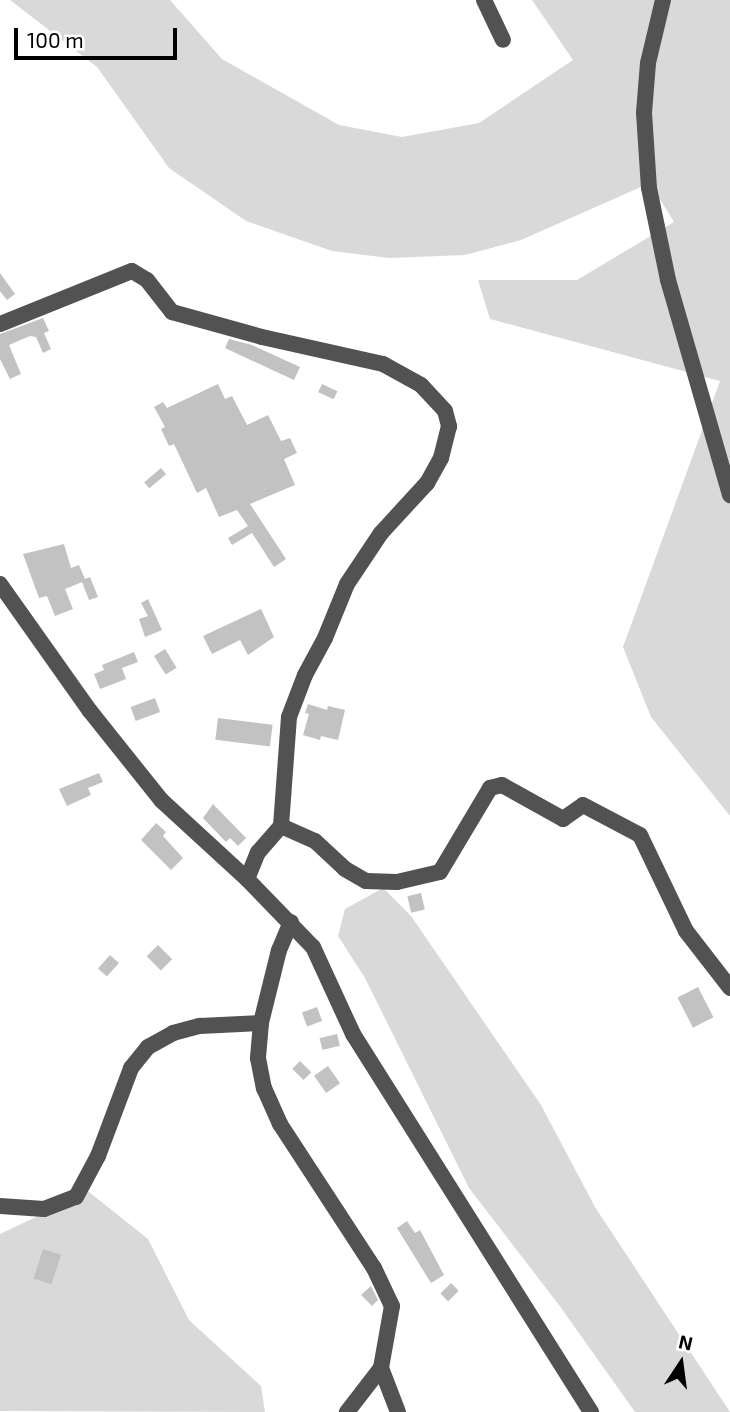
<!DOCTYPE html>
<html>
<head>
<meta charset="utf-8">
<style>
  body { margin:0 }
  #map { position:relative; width:730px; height:1412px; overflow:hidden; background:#fff; font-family:"Exo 2",sans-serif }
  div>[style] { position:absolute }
  .green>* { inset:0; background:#d9d9d9 }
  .building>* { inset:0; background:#c2c2c2; transform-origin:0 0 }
  .minor>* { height:16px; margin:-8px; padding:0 8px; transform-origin:8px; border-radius:8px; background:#525252 }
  span { translate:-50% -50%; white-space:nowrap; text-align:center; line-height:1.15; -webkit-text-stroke:7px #fff; paint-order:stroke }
  .north { position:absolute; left:646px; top:1328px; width:70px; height:70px; -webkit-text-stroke:5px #fff; paint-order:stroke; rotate:13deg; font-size:19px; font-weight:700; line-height:28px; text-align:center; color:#000 }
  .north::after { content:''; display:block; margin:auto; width:24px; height:32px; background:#000; clip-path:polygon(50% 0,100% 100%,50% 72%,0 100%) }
  .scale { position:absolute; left:14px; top:28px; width:163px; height:32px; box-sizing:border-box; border:4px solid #000; border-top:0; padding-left:9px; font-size:21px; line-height:24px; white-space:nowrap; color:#000; -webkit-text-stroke:5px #fff; paint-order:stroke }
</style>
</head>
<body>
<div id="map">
  <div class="green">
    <div style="clip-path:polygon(10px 0,170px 0,222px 59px,339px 125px,402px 137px,479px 123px,573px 60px,532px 0,730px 0,730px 816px,651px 717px,623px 647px,720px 381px,490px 319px,478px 280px,577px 280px,674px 222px,650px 183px,521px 240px,465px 255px,389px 258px,332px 251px,246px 221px,169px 168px,97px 67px)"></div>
    <div style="clip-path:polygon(383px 888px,411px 916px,541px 1105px,595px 1207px,730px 1412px,635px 1412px,559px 1305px,469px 1188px,365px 978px,338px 936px,345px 909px)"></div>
    <div style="clip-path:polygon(79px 1184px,148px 1239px,189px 1320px,261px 1386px,265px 1412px,0 1411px,0 1234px,36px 1217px)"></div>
  </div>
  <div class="building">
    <div style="clip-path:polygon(0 273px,15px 294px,7px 300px,0 291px)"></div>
    <div style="clip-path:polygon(43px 318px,49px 331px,44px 333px,51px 349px,43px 353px,36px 337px,30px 336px,9px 345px,21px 374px,10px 379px,0 359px,0 334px)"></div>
    <div style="clip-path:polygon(229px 339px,252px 345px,300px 367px,294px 380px,225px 348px)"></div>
    <div style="clip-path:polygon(218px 384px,225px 399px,232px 396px,247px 425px,268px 415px,281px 441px,290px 438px,297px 453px,284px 459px,295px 485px,250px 504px,286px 559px,274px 567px,252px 533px,232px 545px,228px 538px,248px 526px,237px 510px,219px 517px,206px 488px,197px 493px,174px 444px,169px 446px,161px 429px,165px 427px,154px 407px,163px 402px,167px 408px)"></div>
    <div style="left:322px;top:384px;width:17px;height:9px;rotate:25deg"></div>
    <div style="left:161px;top:468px;width:8px;height:22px;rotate:50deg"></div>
    <div style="clip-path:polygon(64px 544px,71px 568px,79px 565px,85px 579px,90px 577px,98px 597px,89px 600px,82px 582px,65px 589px,73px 609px,55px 616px,47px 596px,39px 598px,23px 554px)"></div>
    <div style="clip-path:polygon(148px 599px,162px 630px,145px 637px,139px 619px,148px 616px,141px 603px)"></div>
    <div style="clip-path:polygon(261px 609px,274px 637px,248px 655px,240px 640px,212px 654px,203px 636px)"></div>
    <div style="left:165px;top:649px;width:22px;height:13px;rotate:58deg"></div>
    <div style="clip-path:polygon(134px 652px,138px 662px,122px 668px,126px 679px,100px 689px,94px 674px,104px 670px,102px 665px)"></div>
    <div style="left:155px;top:698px;width:15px;height:26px;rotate:70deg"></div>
    <div style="clip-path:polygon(308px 704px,327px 710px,328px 706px,345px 710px,338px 740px,321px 736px,320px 740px,303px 735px,309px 714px,305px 713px)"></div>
    <div style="left:218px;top:718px;width:55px;height:22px;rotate:7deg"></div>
    <div style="clip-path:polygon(99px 773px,103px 782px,88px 788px,91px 795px,67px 806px,59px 789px)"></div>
    <div style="clip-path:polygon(213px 804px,246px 838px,238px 846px,230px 838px,226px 842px,203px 818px)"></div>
    <div style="clip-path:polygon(156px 823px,166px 832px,163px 836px,183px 858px,171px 870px,141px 840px)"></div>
    <div style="left:421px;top:893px;width:17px;height:14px;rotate:77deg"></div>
    <div style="left:158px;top:945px;width:20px;height:16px;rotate:45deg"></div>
    <div style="left:110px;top:955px;width:12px;height:18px;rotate:42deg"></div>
    <div style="left:698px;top:987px;width:34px;height:23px;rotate:63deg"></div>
    <div style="left:317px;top:1007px;width:15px;height:16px;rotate:70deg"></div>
    <div style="left:337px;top:1034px;width:12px;height:18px;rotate:76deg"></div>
    <div style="left:300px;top:1061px;width:16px;height:11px;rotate:45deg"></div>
    <div style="left:328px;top:1066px;width:21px;height:17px;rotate:55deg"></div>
    <div style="clip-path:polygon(407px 1221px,415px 1233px,420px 1230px,444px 1275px,431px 1283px,397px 1228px)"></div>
    <div style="left:43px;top:1249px;width:19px;height:31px;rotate:18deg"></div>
    <div style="left:451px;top:1283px;width:11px;height:15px;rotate:45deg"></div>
    <div style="clip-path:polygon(371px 1286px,378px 1300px,372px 1306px,361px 1295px)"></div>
  </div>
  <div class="minor">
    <div style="left:484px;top:0;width:44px;rotate:64.6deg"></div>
    <div style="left:663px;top:0;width:65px;rotate:103.4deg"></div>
    <div style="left:648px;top:63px;width:50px;rotate:94.6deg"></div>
    <div style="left:644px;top:113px;width:75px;rotate:86.2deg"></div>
    <div style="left:649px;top:188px;width:94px;rotate:78.3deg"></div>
    <div style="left:668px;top:280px;width:224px;rotate:73.9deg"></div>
    <div style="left:0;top:324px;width:142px;rotate:-21.9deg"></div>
    <div style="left:132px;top:271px;width:17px;rotate:31deg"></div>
    <div style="left:147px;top:280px;width:41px;rotate:52deg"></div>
    <div style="left:172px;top:312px;width:93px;rotate:15.5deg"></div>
    <div style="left:262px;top:337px;width:124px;rotate:12.6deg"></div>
    <div style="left:383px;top:364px;width:43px;rotate:28.9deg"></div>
    <div style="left:421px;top:385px;width:35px;rotate:47deg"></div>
    <div style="left:445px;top:411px;width:16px;rotate:75deg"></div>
    <div style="left:449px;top:426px;width:33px;rotate:104deg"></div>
    <div style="left:441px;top:458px;width:29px;rotate:119deg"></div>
    <div style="left:427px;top:483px;width:68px;rotate:132.6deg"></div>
    <div style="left:381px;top:533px;width:61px;rotate:123.7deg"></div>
    <div style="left:347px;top:584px;width:58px;rotate:112.2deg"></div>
    <div style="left:325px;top:638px;width:42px;rotate:118.4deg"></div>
    <div style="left:305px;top:675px;width:45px;rotate:110.9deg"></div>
    <div style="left:289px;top:717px;width:109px;rotate:94.2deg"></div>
    <div style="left:281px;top:826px;width:35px;rotate:131deg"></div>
    <div style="left:258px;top:852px;width:29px;rotate:112deg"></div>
    <div style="left:0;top:584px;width:156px;rotate:54.7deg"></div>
    <div style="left:90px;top:711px;width:114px;rotate:51.4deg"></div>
    <div style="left:161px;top:800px;width:117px;rotate:42.6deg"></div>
    <div style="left:247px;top:879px;width:95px;rotate:45.9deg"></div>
    <div style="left:313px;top:947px;width:96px;rotate:65.3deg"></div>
    <div style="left:353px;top:1034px;width:447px;rotate:57.8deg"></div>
    <div style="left:281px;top:826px;width:37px;rotate:24deg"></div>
    <div style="left:315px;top:841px;width:41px;rotate:43deg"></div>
    <div style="left:345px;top:869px;width:24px;rotate:30deg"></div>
    <div style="left:366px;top:881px;width:31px;rotate:2deg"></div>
    <div style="left:397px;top:882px;width:44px;rotate:-13.1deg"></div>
    <div style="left:440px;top:872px;width:98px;rotate:-59.2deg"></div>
    <div style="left:490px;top:788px;width:12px;rotate:-14deg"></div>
    <div style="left:502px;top:785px;width:70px;rotate:29.1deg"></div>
    <div style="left:563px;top:819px;width:24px;rotate:-35deg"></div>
    <div style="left:583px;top:805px;width:64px;rotate:27.8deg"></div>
    <div style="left:640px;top:835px;width:106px;rotate:64.4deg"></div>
    <div style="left:686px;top:931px;width:72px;rotate:52.3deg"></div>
    <div style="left:291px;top:922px;width:30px;rotate:113deg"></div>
    <div style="left:279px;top:950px;width:75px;rotate:103.9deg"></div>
    <div style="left:261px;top:1023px;width:35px;rotate:95deg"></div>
    <div style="left:258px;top:1058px;width:31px;rotate:79deg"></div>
    <div style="left:264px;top:1088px;width:39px;rotate:66deg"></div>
    <div style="left:280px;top:1124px;width:172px;rotate:56.9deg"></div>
    <div style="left:374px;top:1268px;width:42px;rotate:64.7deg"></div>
    <div style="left:392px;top:1306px;width:63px;rotate:100.1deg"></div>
    <div style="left:381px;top:1368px;width:56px;rotate:127.7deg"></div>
    <div style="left:0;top:1206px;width:44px;rotate:3.9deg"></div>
    <div style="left:44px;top:1209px;width:34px;rotate:-21deg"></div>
    <div style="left:76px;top:1197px;width:47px;rotate:-61.8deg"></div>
    <div style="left:98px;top:1156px;width:94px;rotate:-69.4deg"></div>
    <div style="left:131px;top:1068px;width:27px;rotate:-51deg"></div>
    <div style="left:148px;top:1047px;width:29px;rotate:-29deg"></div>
    <div style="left:173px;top:1033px;width:28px;rotate:-15deg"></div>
    <div style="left:200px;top:1026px;width:61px;rotate:-2.8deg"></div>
    <div style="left:381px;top:1368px;width:47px;rotate:68.9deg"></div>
  </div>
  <div class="north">N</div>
  <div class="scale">100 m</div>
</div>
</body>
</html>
